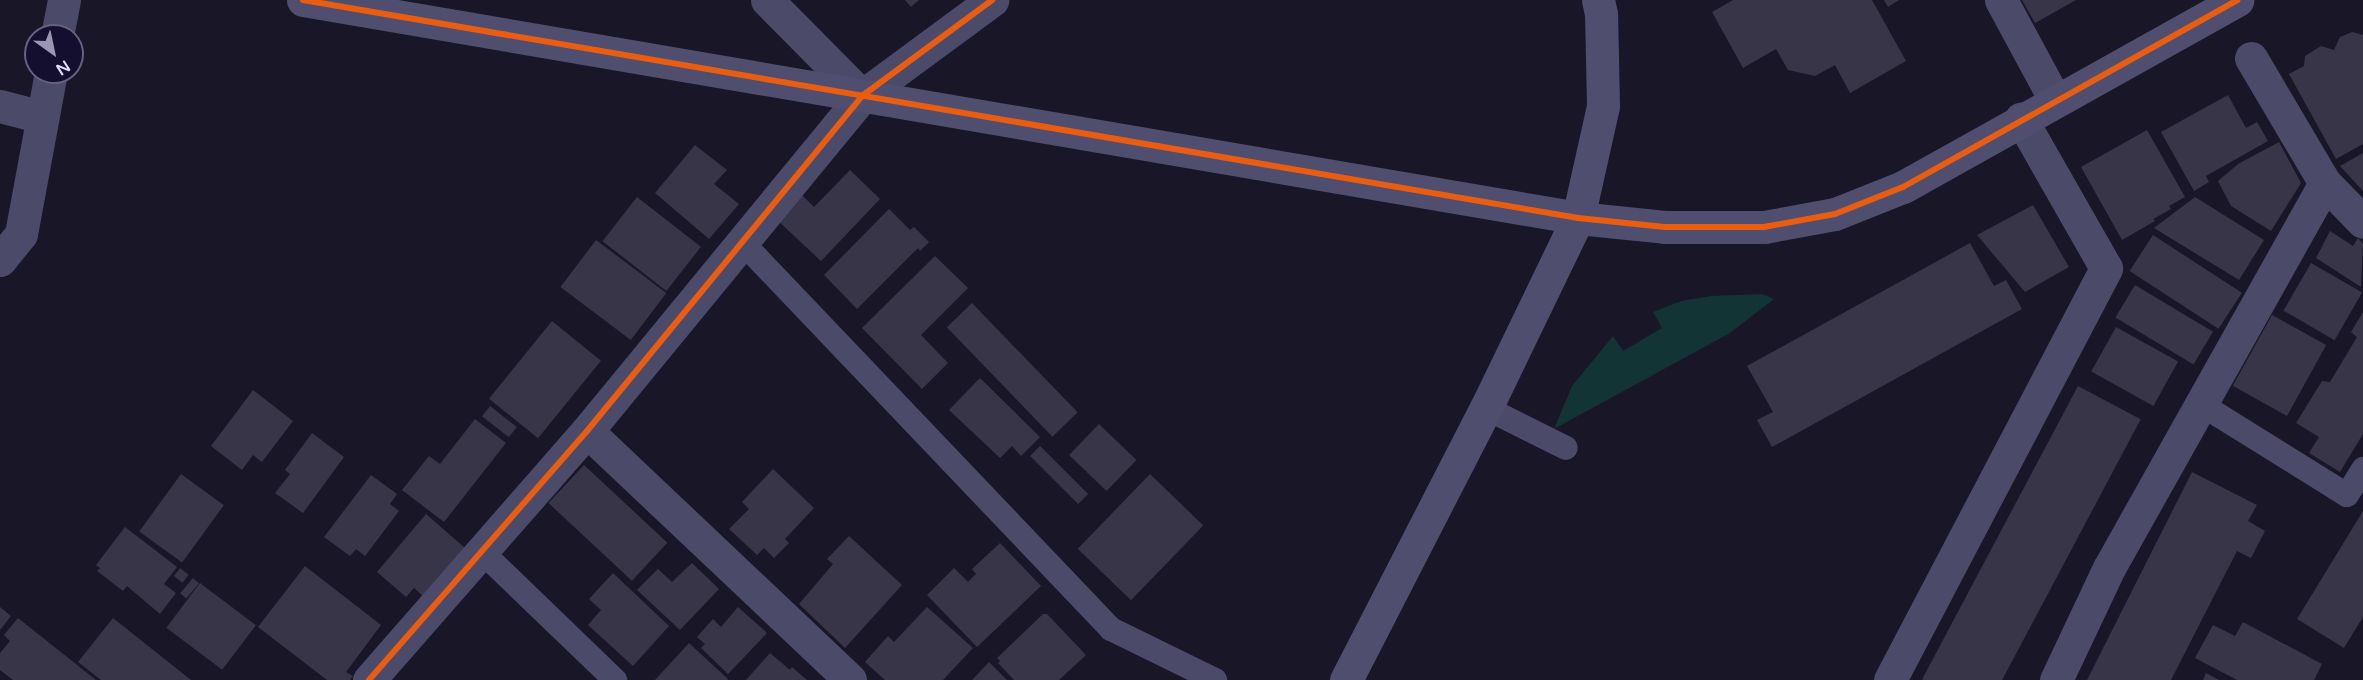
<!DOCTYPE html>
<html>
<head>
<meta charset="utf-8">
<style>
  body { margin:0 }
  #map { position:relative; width:2363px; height:680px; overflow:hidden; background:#191627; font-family:"Varela Round",sans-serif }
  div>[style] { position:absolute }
  .green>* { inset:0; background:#123435 }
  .building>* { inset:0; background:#383548; transform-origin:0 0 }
  .lane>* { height:24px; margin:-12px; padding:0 12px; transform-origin:12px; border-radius:12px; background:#4b4a68 }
  .street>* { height:33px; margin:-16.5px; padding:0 16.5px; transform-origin:16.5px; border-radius:16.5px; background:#4b4a68 }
  .secondary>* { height:33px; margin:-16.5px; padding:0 16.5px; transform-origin:16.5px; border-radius:16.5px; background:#504e6e }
  .cycleway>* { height:6px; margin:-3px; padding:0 3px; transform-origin:3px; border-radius:3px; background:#e95d12 }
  span { translate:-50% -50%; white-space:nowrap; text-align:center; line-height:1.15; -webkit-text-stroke:5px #140f2e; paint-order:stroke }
  .north { position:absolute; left:24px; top:24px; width:60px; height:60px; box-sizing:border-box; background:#140f2e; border:2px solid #666182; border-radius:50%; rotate:147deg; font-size:16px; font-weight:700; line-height:24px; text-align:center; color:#e0dcff }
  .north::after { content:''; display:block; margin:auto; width:21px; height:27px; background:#9a97b3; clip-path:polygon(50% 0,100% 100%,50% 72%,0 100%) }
</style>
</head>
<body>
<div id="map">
  <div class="green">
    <div style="clip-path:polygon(1762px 294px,1774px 299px,1730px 333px,1554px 429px,1572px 386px,1613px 336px,1623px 351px,1662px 328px,1653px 312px,1681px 301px,1711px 296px)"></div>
  </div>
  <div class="building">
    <div style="clip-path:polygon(905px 0,919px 0,911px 7px)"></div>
    <div style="clip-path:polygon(1733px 0,1872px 0,1906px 61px,1850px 93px,1835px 65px,1815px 76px,1788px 70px,1776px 49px,1743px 68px,1712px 12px)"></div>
    <div style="clip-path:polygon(1884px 0,1899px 0,1888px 7px)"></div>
    <div style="clip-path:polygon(2022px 0,2076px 0,2035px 23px)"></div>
    <div style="clip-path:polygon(2352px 32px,2363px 35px,2363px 144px,2336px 159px,2289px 74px,2304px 66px,2305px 56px,2321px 46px,2334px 50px,2340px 37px)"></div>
    <div style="clip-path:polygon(2228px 95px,2246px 128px,2257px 122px,2268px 141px,2206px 176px,2209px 182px,2194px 191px,2161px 132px)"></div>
    <div style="clip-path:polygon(2147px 130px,2185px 197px,2169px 206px,2171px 209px,2153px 219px,2155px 221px,2122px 240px,2081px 167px)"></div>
    <div style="clip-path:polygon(2279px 142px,2301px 183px,2271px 231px,2231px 206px,2218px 181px,2238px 164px)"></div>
    <div style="clip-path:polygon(695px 145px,727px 170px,714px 184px,739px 204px,709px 239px,655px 193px)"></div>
    <div style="clip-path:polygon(2363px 153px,2363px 191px,2340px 166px)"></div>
    <div style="clip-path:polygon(850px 170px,880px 199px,821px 261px,775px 218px,799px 192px,814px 207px)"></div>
    <div style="left:637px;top:197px;width:81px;height:56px;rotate:38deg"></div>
    <div style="clip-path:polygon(2195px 197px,2264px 240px,2239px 280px,2154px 228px)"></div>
    <div style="clip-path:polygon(2033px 205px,2069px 267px,2025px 292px,1977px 235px)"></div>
    <div style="clip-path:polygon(889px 209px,910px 230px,914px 227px,929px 242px,920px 251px,918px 248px,857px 309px,824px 275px)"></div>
    <div style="clip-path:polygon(2330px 231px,2353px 246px,2358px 238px,2363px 244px,2361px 287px,2316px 258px)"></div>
    <div style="left:2153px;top:235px;width:106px;height:43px;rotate:33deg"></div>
    <div style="left:596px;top:240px;width:88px;height:59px;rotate:37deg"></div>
    <div style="clip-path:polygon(1970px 243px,1994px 286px,2006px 280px,2022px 309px,1772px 447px,1757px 420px,1773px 412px,1747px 366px)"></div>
    <div style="clip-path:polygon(935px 256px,968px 288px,921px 335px,948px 363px,922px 389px,862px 328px)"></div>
    <div style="left:2311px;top:263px;width:59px;height:55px;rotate:30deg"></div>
    <div style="left:2135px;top:285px;width:91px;height:38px;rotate:31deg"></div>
    <div style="left:972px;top:303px;width:152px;height:35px;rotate:46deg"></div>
    <div style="clip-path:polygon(2363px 312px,2363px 434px,2340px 472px,2309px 453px,2319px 437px,2296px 423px,2322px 381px,2330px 382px,2357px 337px,2351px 332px)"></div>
    <div style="left:2272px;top:315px;width:62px;height:81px;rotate:29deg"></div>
    <div style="left:552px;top:321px;width:63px;height:100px;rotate:39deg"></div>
    <div style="left:2116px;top:327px;width:71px;height:51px;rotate:29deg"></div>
    <div style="clip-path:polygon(980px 378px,1040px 437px,1021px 456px,1012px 446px,1000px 458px,949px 410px)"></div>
    <div style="left:2078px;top:386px;width:71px;height:332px;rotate:28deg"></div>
    <div style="clip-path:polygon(253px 390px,293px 421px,262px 462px,253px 455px,242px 470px,211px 446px)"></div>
    <div style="left:490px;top:406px;width:34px;height:13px;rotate:38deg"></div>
    <div style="clip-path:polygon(475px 419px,506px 443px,444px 522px,402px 490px,429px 456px,440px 464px)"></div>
    <div style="left:1099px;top:424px;width:52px;height:43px;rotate:44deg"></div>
    <div style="clip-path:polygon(312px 433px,344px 457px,303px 513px,275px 493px,290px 474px,285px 470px)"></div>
    <div style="left:1040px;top:446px;width:68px;height:14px;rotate:45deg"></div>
    <div style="left:584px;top:465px;width:114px;height:52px;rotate:43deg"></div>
    <div style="clip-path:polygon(773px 469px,814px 508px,785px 539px,789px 543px,774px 558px,764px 548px,757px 555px,729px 529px,749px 509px,742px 502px)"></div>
    <div style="clip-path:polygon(2192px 472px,2257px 505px,2248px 521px,2265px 531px,2251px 558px,2237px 551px,2171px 680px,2087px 680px)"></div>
    <div style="left:181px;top:474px;width:53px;height:71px;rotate:36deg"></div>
    <div style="left:1150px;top:474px;width:74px;height:104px;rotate:44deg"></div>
    <div style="clip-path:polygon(371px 475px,397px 494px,390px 504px,399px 511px,365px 556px,356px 549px,350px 556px,324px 537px)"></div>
    <div style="clip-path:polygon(2363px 511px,2363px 617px,2344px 648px,2297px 619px)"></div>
    <div style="clip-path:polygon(426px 514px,465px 548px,423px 596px,414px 588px,406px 597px,377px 572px)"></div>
    <div style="clip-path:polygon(125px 527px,177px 567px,164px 584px,176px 593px,160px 614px,127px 586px,123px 591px,97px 571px,100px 568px,96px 565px)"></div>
    <div style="clip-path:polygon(849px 536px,902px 585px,845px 648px,799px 604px,833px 564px,827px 559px)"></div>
    <div style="clip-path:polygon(1000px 543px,1041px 586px,977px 647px,927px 595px,954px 568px,968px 582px,976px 574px,972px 569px)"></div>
    <div style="clip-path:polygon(692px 563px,719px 589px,680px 630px,637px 590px,658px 569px,672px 582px)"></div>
    <div style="clip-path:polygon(305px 566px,381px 625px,346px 672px,353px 676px,350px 680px,327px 680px,258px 627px)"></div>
    <div style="left:180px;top:568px;width:11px;height:10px;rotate:38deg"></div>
    <div style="clip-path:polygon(613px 573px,669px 626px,633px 666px,588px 625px,601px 610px,589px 599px)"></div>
    <div style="left:193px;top:578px;width:8px;height:20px;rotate:40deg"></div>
    <div style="left:200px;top:583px;width:70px;height:56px;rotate:37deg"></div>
    <div style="clip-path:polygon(0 607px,11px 616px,0 630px)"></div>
    <div style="clip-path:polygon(738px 607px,767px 633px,728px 674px,701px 648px,705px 644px,697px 637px,713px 619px,721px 627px)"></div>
    <div style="clip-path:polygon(927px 607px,973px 648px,943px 680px,885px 680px,865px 662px,888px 636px,894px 642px)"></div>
    <div style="clip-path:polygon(1043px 614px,1047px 614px,1086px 655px,1059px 680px,1014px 680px,998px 663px,1000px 661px,997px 658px)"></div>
    <div style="clip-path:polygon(18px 618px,96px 680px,13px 680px,0 670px,0 653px,10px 641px,4px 635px)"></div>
    <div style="clip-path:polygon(113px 618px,191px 680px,101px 680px,78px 662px)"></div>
    <div style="clip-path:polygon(2243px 622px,2322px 664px,2314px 680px,2237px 680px,2195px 658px,2213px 625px,2235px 636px)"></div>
    <div style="clip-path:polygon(689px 643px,728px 679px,727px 680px,655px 680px)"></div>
    <div style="clip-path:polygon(770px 653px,790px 670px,792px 667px,807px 680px,746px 680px)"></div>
    <div style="clip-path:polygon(989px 662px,1007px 680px,972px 680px)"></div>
    <div style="clip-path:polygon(2206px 673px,2219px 680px,2203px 680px)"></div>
  </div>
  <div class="lane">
    <div style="left:742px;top:242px;width:535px;rotate:46.36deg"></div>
    <div style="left:1111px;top:629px;width:116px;rotate:26.1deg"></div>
    <div style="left:2199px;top:403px;width:174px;rotate:31.9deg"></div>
    <div style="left:2347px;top:495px;width:31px;rotate:-58deg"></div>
    <div style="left:1486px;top:408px;width:89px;rotate:26.6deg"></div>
    <div style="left:482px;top:552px;width:185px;rotate:43.9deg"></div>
  </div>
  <div class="street">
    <div style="left:767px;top:0;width:135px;rotate:45.3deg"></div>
    <div style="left:2001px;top:0;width:114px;rotate:61.6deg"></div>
    <div style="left:57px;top:36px;width:37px;rotate:-79deg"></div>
    <div style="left:2251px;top:58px;width:145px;rotate:59.4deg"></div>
    <div style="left:2325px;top:183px;width:54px;rotate:45.7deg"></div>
    <div style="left:0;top:106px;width:43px;rotate:14.7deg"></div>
    <div style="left:0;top:260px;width:33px;rotate:-51deg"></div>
    <div style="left:21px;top:234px;width:165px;rotate:-79.5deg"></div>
    <div style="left:587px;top:431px;width:362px;rotate:43.4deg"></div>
    <div style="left:369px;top:680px;width:331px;rotate:-48.8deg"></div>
    <div style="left:587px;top:431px;width:433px;rotate:-50.6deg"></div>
    <div style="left:862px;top:96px;width:162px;rotate:-36.4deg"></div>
    <div style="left:1890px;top:680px;width:465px;rotate:-62.3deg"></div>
    <div style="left:2106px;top:268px;width:172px;rotate:-119.7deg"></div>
    <div style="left:2056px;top:680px;width:124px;rotate:-64.7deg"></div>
    <div style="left:2109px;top:568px;width:441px;rotate:-60.7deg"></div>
  </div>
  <div class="secondary">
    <div style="left:303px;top:0;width:1294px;rotate:9.7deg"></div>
    <div style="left:1578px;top:218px;width:87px;rotate:5.9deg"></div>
    <div style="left:1665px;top:227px;width:99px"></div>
    <div style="left:1764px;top:227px;width:72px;rotate:-10.4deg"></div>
    <div style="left:1835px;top:214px;width:73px;rotate:-21.7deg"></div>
    <div style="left:1903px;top:187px;width:383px;rotate:-29.2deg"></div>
    <div style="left:1346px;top:680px;width:306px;rotate:-62.8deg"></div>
    <div style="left:1486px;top:408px;width:211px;rotate:-64.2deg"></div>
    <div style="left:1578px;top:218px;width:115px;rotate:-77.4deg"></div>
    <div style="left:1603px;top:106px;width:92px;rotate:-91.2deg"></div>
    <div style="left:1601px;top:14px;width:14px;rotate:-102deg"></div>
  </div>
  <div class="cycleway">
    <div style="left:303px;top:0;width:1294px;rotate:9.7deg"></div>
    <div style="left:1578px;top:218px;width:87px;rotate:5.9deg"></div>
    <div style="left:1665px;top:227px;width:99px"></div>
    <div style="left:1764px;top:227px;width:72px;rotate:-10.4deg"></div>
    <div style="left:1835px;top:214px;width:73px;rotate:-21.7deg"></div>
    <div style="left:1903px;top:187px;width:383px;rotate:-29.2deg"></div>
    <div style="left:369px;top:680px;width:331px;rotate:-48.8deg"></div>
    <div style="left:587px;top:431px;width:433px;rotate:-50.6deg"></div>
    <div style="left:862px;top:96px;width:162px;rotate:-36.4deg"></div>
  </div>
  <div class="north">N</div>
</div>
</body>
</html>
